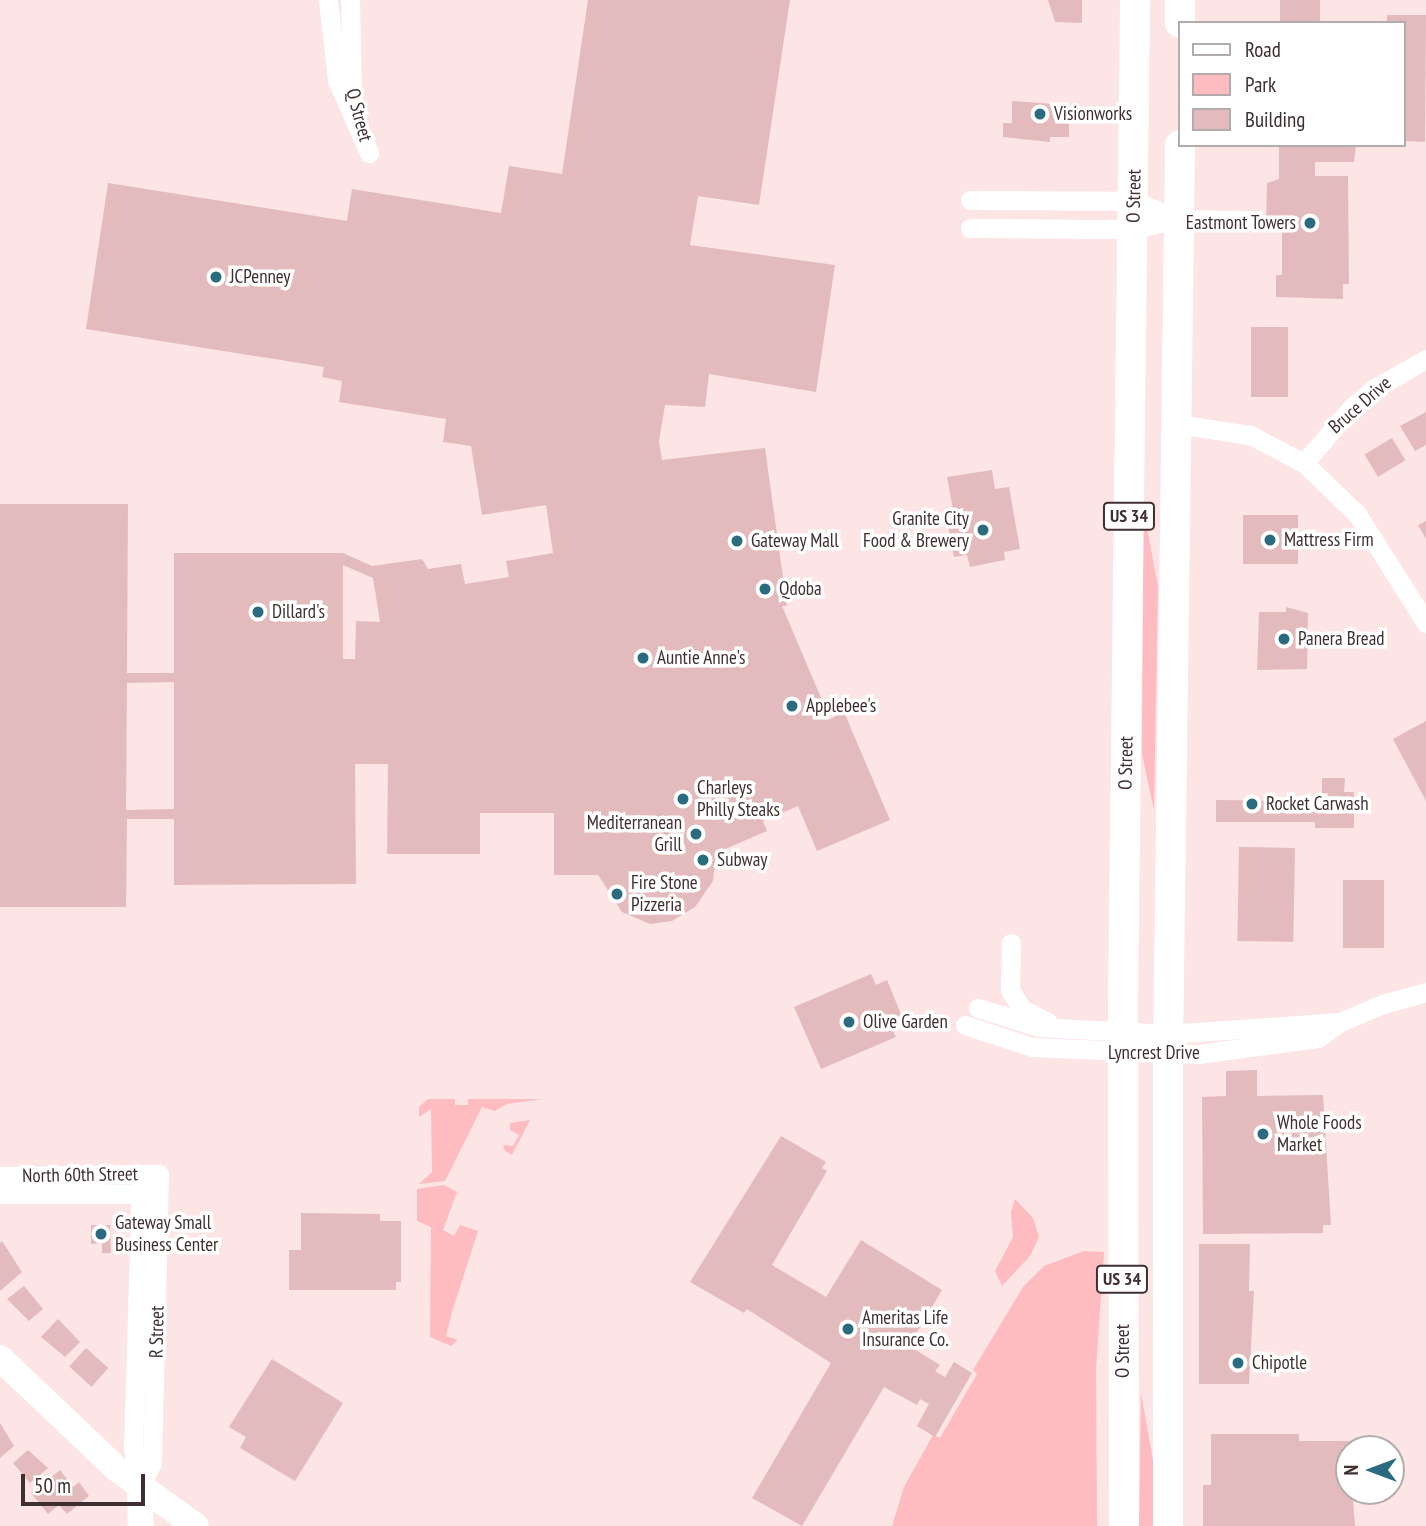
<!DOCTYPE html>
<html>
<head>
<meta charset="utf-8">
<style>
  body { margin:0 }
  #map { position:relative; width:1426px; height:1526px; overflow:hidden; background:#fde4e5; font-family:"PT Sans Narrow",sans-serif }
  div>[style] { position:absolute }
  .green>* { inset:0; background:#febcc1 }
  .building>* { inset:0; background:#e3bbbd; transform-origin:0 0 }
  .street>* { height:19px; margin:-9.5px; padding:0 9.5px; transform-origin:9.5px; border-radius:9.5px; background:#fff }
  .secondary>* { height:26px; margin:-13px; padding:0 13px; transform-origin:13px; border-radius:13px; background:#fff }
  .primary>* { height:30px; margin:-15px; padding:0 15px; transform-origin:15px; border-radius:15px; background:#fff }
  .dots>* { width:19px; height:19px; translate:-50% -50%; box-sizing:border-box; border:4px solid #fff; border-radius:50% }
  span { translate:-50% -50%; white-space:nowrap; text-align:center; line-height:1.15; -webkit-text-stroke:7px #fff; paint-order:stroke }
  .shield-label span { padding:2px 5px; background:#fff; border:2px solid; border-radius:5px; -webkit-text-stroke-width:0 }
  .shield-label { font-size:18px; color:#3f2f30; font-weight:700 }
  .poi-label { font-size:19px; color:#3f2f30 }
  .left { translate:0 -50%; text-align:left }
  .right { translate:-100% -50%; text-align:right }
  .street-label { font-size:19px; color:#3f2f30 }
  .legend { position:absolute; left:1178px; top:21px; width:228px; height:126px; box-sizing:border-box; background:#fff; border:2px solid #b2acac; margin:0; padding:9px 12px; list-style:none; font-size:21px; color:#3f2f30 }
  .legend li { display:flex; align-items:center; gap:14px; height:35px }
  .legend b { width:35px; border:2px solid #b2acac }
  .north { position:absolute; left:1335px; top:1435px; width:70px; height:70px; box-sizing:border-box; background:#fff; border:2px solid #b2acac; border-radius:50%; rotate:270deg; font-size:19px; font-weight:700; line-height:28px; text-align:center; color:#3f2f30 }
  .north::after { content:''; display:block; margin:auto; width:24px; height:32px; background:#2a6b7f; clip-path:polygon(50% 0,100% 100%,50% 72%,0 100%) }
  .scale { position:absolute; left:21px; top:1474px; width:124px; height:32px; box-sizing:border-box; border:4px solid #3f2f30; border-top:0; padding-left:9px; font-size:21px; line-height:24px; white-space:nowrap; color:#3f2f30; -webkit-text-stroke:5px #fff; paint-order:stroke }
</style>
</head>
<body>
<div id="map">
  <div class="green">
    <div style="clip-path:polygon(1143px 508px,1158px 586px,1154px 810px,1142px 754px)"></div>
    <div style="clip-path:polygon(455px 1099px,455px 1105px,468px 1105px,468px 1099px,543px 1099px,507px 1104px,495px 1111px,482px 1107px,445px 1181px,419px 1184px,432px 1172px,431px 1109px,419px 1117px,419px 1107px,428px 1099px)"></div>
    <div style="clip-path:polygon(530px 1120px,512px 1155px,505px 1151px,503px 1145px,513px 1146px,519px 1135px,510px 1130px,510px 1123px)"></div>
    <div style="clip-path:polygon(444px 1185px,457px 1192px,443px 1230px,454px 1236px,460px 1225px,478px 1231px,452px 1312px,446px 1336px,458px 1340px,451px 1346px,430px 1337px,431px 1227px,417px 1221px,417px 1189px)"></div>
    <div style="clip-path:polygon(1015px 1199px,1033px 1218px,1039px 1237px,1030px 1256px,1002px 1286px,995px 1271px,1013px 1237px,1011px 1212px)"></div>
    <div style="clip-path:polygon(1084px 1251px,1104px 1252px,1096px 1369px,1097px 1526px,892px 1526px,904px 1487px,933px 1435px,940px 1438px,977px 1374px,973px 1370px,1023px 1287px,1044px 1266px)"></div>
    <div style="clip-path:polygon(1141px 1393px,1155px 1472px,1154px 1526px,1139px 1526px)"></div>
  </div>
  <div class="building">
    <div style="clip-path:polygon(evenodd,588px 0,790px 0,759px 205px,698px 196px,690px 245px,835px 265px,816px 392px,709px 374px,705px 407px,665px 405px,659px 441px,662px 460px,765px 448px,787px 606px,782px 606px,830px 719px,844px 712px,890px 820px,817px 851px,798px 806px,763px 821px,767px 831px,716px 853px,713px 881px,695px 907px,672px 921px,650px 924px,622px 912px,598px 875px,554px 875px,554px 813px,480px 813px,480px 854px,387px 854px,388px 764px,355px 764px,356px 884px,174px 885px,174px 819px,127px 819px,126px 907px,0 907px,0 504px,128px 504px,127px 673px,174px 673px,174px 553px,343px 553px,372px 566px,422px 559px,428px 569px,461px 564px,465px 584px,509px 577px,506px 561px,553px 553px,546px 505px,482px 515px,471px 446px,443px 442px,446px 419px,339px 402px,342px 381px,322px 377px,324px 367px,86px 329px,108px 183px,347px 221px,352px 189px,501px 213px,509px 166px,562px 174px,588px 0,343px 565px,373px 578px,380px 622px,356px 621px,355px 659px,343px 659px,343px 565px,588px 0,174px 682px,174px 809px,126px 810px,127px 683px,174px 682px)"></div>
    <div style="clip-path:polygon(1048px 0,1082px 0,1082px 23px,1055px 22px)"></div>
    <div style="left:1280px;top:0;width:40px;height:23px"></div>
    <div style="clip-path:polygon(1387px 15px,1426px 15px,1425px 142px,1403px 141px,1403px 23px,1387px 23px)"></div>
    <div style="clip-path:polygon(1012px 101px,1069px 105px,1069px 137px,1050px 137px,1050px 142px,1003px 137px,1003px 123px,1012px 123px)"></div>
    <div style="clip-path:polygon(1279px 145px,1356px 145px,1354px 162px,1315px 162px,1315px 176px,1348px 176px,1349px 284px,1343px 284px,1343px 299px,1276px 297px,1276px 275px,1282px 275px,1282px 225px,1266px 222px,1267px 183px,1279px 179px)"></div>
    <div style="left:1251px;top:327px;width:37px;height:70px"></div>
    <div style="clip-path:polygon(1426px 412px,1426px 445px,1415px 451px,1400px 426px)"></div>
    <div style="left:1392px;top:438px;width:26px;height:32px;rotate:59deg"></div>
    <div style="clip-path:polygon(992px 470px,995px 489px,1009px 487px,1020px 549px,1004px 552px,1005px 560px,970px 567px,967px 555px,954px 557px,945px 510px,953px 509px,947px 477px)"></div>
    <div style="left:1243px;top:515px;width:55px;height:49px"></div>
    <div style="clip-path:polygon(1426px 521px,1426px 539px,1418px 525px)"></div>
    <div style="clip-path:polygon(1286px 607px,1308px 613px,1307px 669px,1257px 670px,1259px 612px,1286px 612px)"></div>
    <div style="clip-path:polygon(1426px 721px,1426px 801px,1393px 739px)"></div>
    <div style="clip-path:polygon(1322px 778px,1345px 778px,1344px 792px,1354px 792px,1354px 828px,1315px 828px,1315px 822px,1216px 822px,1216px 800px,1288px 801px,1288px 807px,1329px 807px,1328px 793px,1322px 794px)"></div>
    <div style="left:1239px;top:847px;width:56px;height:94px;rotate:1deg"></div>
    <div style="left:1343px;top:880px;width:41px;height:68px"></div>
    <div style="clip-path:polygon(871px 974px,876px 985px,887px 980px,903px 1019px,890px 1025px,896px 1037px,821px 1069px,794px 1007px)"></div>
    <div style="clip-path:polygon(1257px 1070px,1257px 1096px,1323px 1095px,1331px 1225px,1323px 1225px,1323px 1233px,1203px 1234px,1202px 1097px,1226px 1096px,1226px 1071px)"></div>
    <div style="clip-path:polygon(781px 1136px,826px 1162px,822px 1168px,827px 1171px,772px 1265px,826px 1297px,861px 1240px,942px 1290px,909px 1346px,940px 1365px,935px 1371px,945px 1377px,954px 1362px,972px 1373px,935px 1437px,917px 1426px,929px 1404px,920px 1399px,917px 1405px,884px 1387px,802px 1526px,752px 1498px,831px 1363px,747px 1309px,744px 1313px,690px 1282px)"></div>
    <div style="clip-path:polygon(301px 1213px,380px 1214px,380px 1221px,401px 1221px,401px 1282px,396px 1282px,396px 1290px,289px 1290px,289px 1250px,301px 1250px)"></div>
    <div style="clip-path:polygon(91px 1225px,110px 1225px,111px 1253px,102px 1253px,102px 1243px,91px 1244px)"></div>
    <div style="clip-path:polygon(2px 1241px,22px 1272px,0 1291px,0 1243px)"></div>
    <div style="clip-path:polygon(1199px 1244px,1250px 1244px,1249px 1291px,1254px 1291px,1249px 1384px,1199px 1384px)"></div>
    <div style="clip-path:polygon(24px 1286px,43px 1309px,29px 1321px,7px 1299px)"></div>
    <div style="clip-path:polygon(58px 1319px,80px 1342px,65px 1357px,41px 1337px)"></div>
    <div style="left:86px;top:1348px;width:30px;height:25px;rotate:42deg"></div>
    <div style="clip-path:polygon(272px 1359px,343px 1403px,295px 1481px,240px 1448px,246px 1437px,229px 1427px)"></div>
    <div style="clip-path:polygon(0 1423px,14px 1446px,0 1458px)"></div>
    <div style="clip-path:polygon(1211px 1434px,1299px 1434px,1299px 1441px,1356px 1441px,1356px 1449px,1349px 1449px,1355px 1526px,1203px 1526px,1203px 1485px,1211px 1485px)"></div>
    <div style="clip-path:polygon(28px 1450px,48px 1468px,30px 1483px,13px 1463px)"></div>
    <div style="clip-path:polygon(60px 1470px,73px 1487px,79px 1482px,89px 1496px,67px 1514px,59px 1505px,48px 1514px,31px 1493px)"></div>
  </div>
  <div class="street">
    <div style="left:328px;top:0;width:81px;rotate:83.6deg"></div>
    <div style="left:337px;top:80px;width:80px;rotate:66.3deg"></div>
    <div style="left:350px;top:0;width:99px;rotate:88.8deg"></div>
    <div style="left:970px;top:200px;width:164px;rotate:0.3deg"></div>
    <div style="left:1134px;top:201px;width:48px;rotate:21.8deg"></div>
    <div style="left:970px;top:228px;width:163px;rotate:0.4deg"></div>
    <div style="left:1133px;top:229px;width:47px;rotate:-12.3deg"></div>
    <div style="left:1179px;top:219px;width:72px;rotate:0.8deg"></div>
    <div style="left:1177px;top:424px;width:74px;rotate:8.6deg"></div>
    <div style="left:1250px;top:435px;width:61px;rotate:27.4deg"></div>
    <div style="left:1304px;top:463px;width:74px;rotate:43.9deg"></div>
    <div style="left:1357px;top:514px;width:129px;rotate:57.7deg"></div>
    <div style="left:1304px;top:463px;width:74px;rotate:-49.4deg"></div>
    <div style="left:1352px;top:407px;width:30px;rotate:-40deg"></div>
    <div style="left:1375px;top:388px;width:59px;rotate:-29.6deg"></div>
    <div style="left:1011px;top:943px;width:47px;rotate:91.2deg"></div>
    <div style="left:1010px;top:990px;width:22px;rotate:58deg"></div>
    <div style="left:1022px;top:1009px;width:29px;rotate:27deg"></div>
    <div style="left:978px;top:1008px;width:64px;rotate:17.3deg"></div>
    <div style="left:1039px;top:1027px;width:129px;rotate:3.1deg"></div>
    <div style="left:1168px;top:1034px;width:171px;rotate:-4deg"></div>
    <div style="left:965px;top:1025px;width:71px;rotate:18.2deg"></div>
    <div style="left:1032px;top:1047px;width:166px;rotate:2.4deg"></div>
    <div style="left:1198px;top:1054px;width:121px;rotate:-7.6deg"></div>
    <div style="left:1318px;top:1038px;width:27px;rotate:-36deg"></div>
    <div style="left:1340px;top:1022px;width:47px;rotate:-22.7deg"></div>
    <div style="left:1383px;top:1004px;width:45px;rotate:-15.6deg"></div>
    <div style="left:0;top:1176px;width:159px;rotate:-0.7deg"></div>
    <div style="left:159px;top:1174px;width:289px;rotate:91.4deg"></div>
    <div style="left:152px;top:1463px;width:27px;rotate:117deg"></div>
    <div style="left:0;top:1194px;width:153px"></div>
    <div style="left:140px;top:1487px;width:39px;rotate:-100deg"></div>
    <div style="left:133px;top:1449px;width:275px;rotate:-88.3deg"></div>
  </div>
  <div class="secondary">
    <div style="left:0;top:1358px;width:161px;rotate:43.5deg"></div>
    <div style="left:117px;top:1469px;width:97px;rotate:35.8deg"></div>
    <div style="left:140px;top:1487px;width:39px;rotate:89deg"></div>
  </div>
  <div class="primary">
    <div style="left:1180px;top:23px;width:23px;rotate:-90deg"></div>
    <div style="left:1124px;top:1526px;width:526px;rotate:-90.11deg"></div>
    <div style="left:1123px;top:1000px;width:1000px;rotate:-89.31deg"></div>
    <div style="left:1168px;top:1526px;width:472px;rotate:-90deg"></div>
    <div style="left:1168px;top:1054px;width:909px;rotate:-89.24deg"></div>
  </div>
  <div class="dots">
    <div style="left:1040px;top:114px;background:#2a6b7f"></div>
    <div style="left:1310px;top:223px;background:#2a6b7f"></div>
    <div style="left:216px;top:277px;background:#2a6b7f"></div>
    <div style="left:983px;top:530px;background:#2a6b7f"></div>
    <div style="left:1270px;top:540px;background:#2a6b7f"></div>
    <div style="left:737px;top:541px;background:#2a6b7f"></div>
    <div style="left:765px;top:589px;background:#2a6b7f"></div>
    <div style="left:258px;top:612px;background:#2a6b7f"></div>
    <div style="left:1284px;top:639px;background:#2a6b7f"></div>
    <div style="left:643px;top:658px;background:#2a6b7f"></div>
    <div style="left:792px;top:706px;background:#2a6b7f"></div>
    <div style="left:683px;top:799px;background:#2a6b7f"></div>
    <div style="left:1252px;top:804px;background:#2a6b7f"></div>
    <div style="left:696px;top:834px;background:#2a6b7f"></div>
    <div style="left:703px;top:860px;background:#2a6b7f"></div>
    <div style="left:617px;top:894px;background:#2a6b7f"></div>
    <div style="left:849px;top:1022px;background:#2a6b7f"></div>
    <div style="left:1263px;top:1134px;background:#2a6b7f"></div>
    <div style="left:101px;top:1234px;background:#2a6b7f"></div>
    <div style="left:848px;top:1329px;background:#2a6b7f"></div>
    <div style="left:1238px;top:1363px;background:#2a6b7f"></div>
  </div>
  <div class="shield-label">
    <span style="left:1129px;top:516px">US 34</span>
    <span style="left:1122px;top:1279px">US 34</span>
  </div>
  <div class="poi-label">
    <span class="left" style="left:1054px;top:114px">Visionworks</span>
    <span class="right" style="left:1296px;top:223px">Eastmont Towers</span>
    <span class="left" style="left:230px;top:277px">JCPenney</span>
    <span class="right" style="left:969px;top:530px">Granite City<br>Food &amp; Brewery</span>
    <span class="left" style="left:1284px;top:540px">Mattress Firm</span>
    <span class="left" style="left:751px;top:541px">Gateway Mall</span>
    <span class="left" style="left:779px;top:589px">Qdoba</span>
    <span class="left" style="left:272px;top:612px">Dillard's</span>
    <span class="left" style="left:1298px;top:639px">Panera Bread</span>
    <span class="left" style="left:657px;top:658px">Auntie Anne's</span>
    <span class="left" style="left:806px;top:706px">Applebee's</span>
    <span class="left" style="left:697px;top:799px">Charleys<br>Philly Steaks</span>
    <span class="left" style="left:1266px;top:804px">Rocket Carwash</span>
    <span class="right" style="left:682px;top:834px">Mediterranean<br>Grill</span>
    <span class="left" style="left:717px;top:860px">Subway</span>
    <span class="left" style="left:631px;top:894px">Fire Stone<br>Pizzeria</span>
    <span class="left" style="left:863px;top:1022px">Olive Garden</span>
    <span class="left" style="left:1277px;top:1134px">Whole Foods<br>Market</span>
    <span class="left" style="left:115px;top:1234px">Gateway Small<br>Business Center</span>
    <span class="left" style="left:862px;top:1329px">Ameritas Life<br>Insurance Co.</span>
    <span class="left" style="left:1252px;top:1363px">Chipotle</span>
  </div>
  <div class="street-label">
    <span style="left:359px;top:115px;rotate:75deg">Q Street</span>
    <span style="left:1134px;top:196px;rotate:-89deg">O Street</span>
    <span style="left:1360px;top:405px;rotate:-41deg">Bruce Drive</span>
    <span style="left:1126px;top:763px;rotate:-89deg">O Street</span>
    <span style="left:1154px;top:1053px">Lyncrest Drive</span>
    <span style="left:80px;top:1175px;rotate:-1deg">North 60th Street</span>
    <span style="left:157px;top:1332px;rotate:-89deg">R Street</span>
    <span style="left:1123px;top:1351px;rotate:-90deg">O Street</span>
  </div>
  <ul class="legend">
  <li><b style="height:9px;background:#fff"></b>Road</li>
  <li><b style="height:19px;background:#febcc1"></b>Park</li>
  <li><b style="height:19px;background:#e3bbbd"></b>Building</li>
  </ul>
  <div class="north">N</div>
  <div class="scale">50 m</div>
</div>
</body>
</html>
